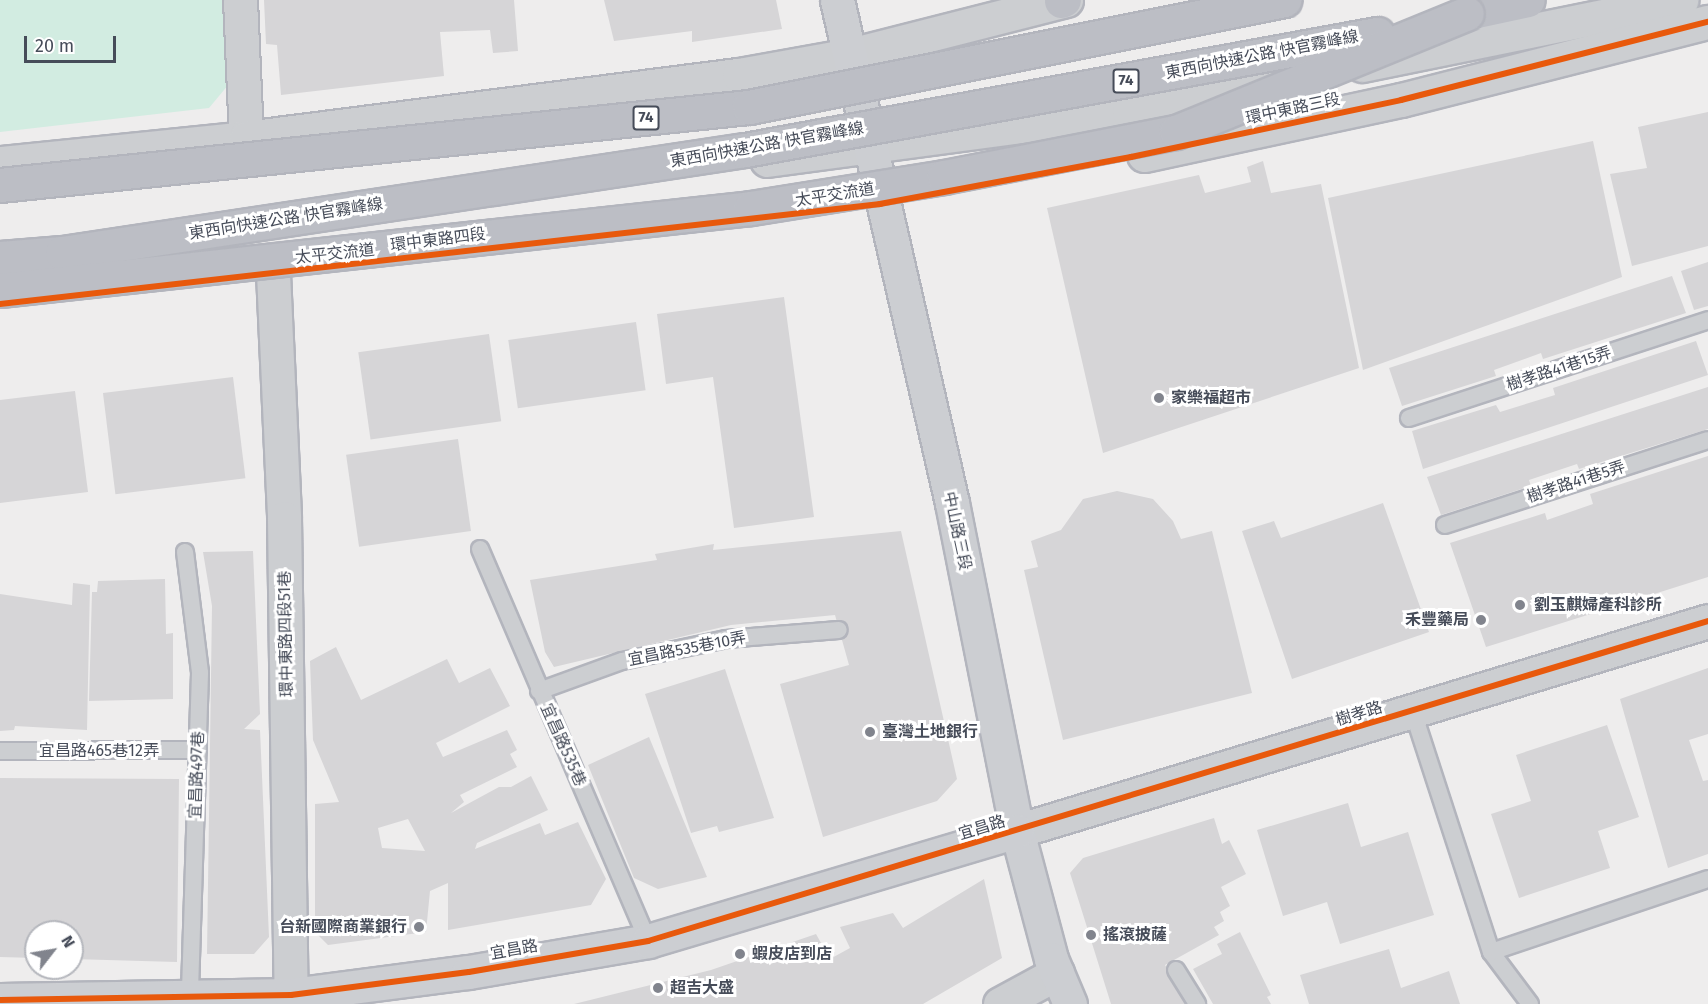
<!DOCTYPE html>
<html>
<head>
<meta charset="utf-8">
<style>
  body { margin:0 }
  #map { position:relative; width:1708px; height:1004px; overflow:hidden; background:#eeeded; font-family:"Fira Sans","Noto Sans TC",sans-serif }
  div>[style] { position:absolute }
  .green>* { inset:0; background:#d2ece1 }
  .building>* { inset:0; background:#d6d5d7; transform-origin:0 0 }
  .roads { filter:drop-shadow(2px 0 #b3b5bd) drop-shadow(-2px 0 #b3b5bd) drop-shadow(0 2px #b3b5bd) drop-shadow(0 -2px #b3b5bd) }
  .lane>* { height:16px; margin:-8px; padding:0 8px; transform-origin:8px; border-radius:8px; background:#ccced1 }
  .street>* { height:33px; margin:-16.5px; padding:0 16.5px; transform-origin:16.5px; border-radius:16.5px; background:#ccced1 }
  .secondary>* { height:33px; margin:-16.5px; padding:0 16.5px; transform-origin:16.5px; border-radius:16.5px; background:#ccced2 }
  .highway>* { height:33px; margin:-16.5px; padding:0 16.5px; transform-origin:16.5px; border-radius:16.5px; background:#bcbec5 }
  .bridges { filter:drop-shadow(2px 0 #b3b5bd) drop-shadow(-2px 0 #b3b5bd) drop-shadow(0 2px #b3b5bd) drop-shadow(0 -2px #b3b5bd) }
  .highway-bridge>* { height:33px; margin:-16.5px; padding:0 16.5px; transform-origin:16.5px; border-radius:16.5px; background:#bcbec5 }
  .cycleway>* { height:6px; margin:-3px; padding:0 3px; transform-origin:3px; border-radius:3px; background:#e8590c }
  .dots>* { width:16px; height:16px; translate:-50% -50%; box-sizing:border-box; border:3px solid #fff; border-radius:50% }
  span { translate:-50% -50%; white-space:nowrap; text-align:center; line-height:1.15; -webkit-text-stroke:6px #fff; paint-order:stroke }
  .shield-label span { padding:2px 4px; background:#fff; border:2px solid; border-radius:4px; -webkit-text-stroke-width:0 }
  .shield-label { font-size:15px; color:#464c59; font-weight:700 }
  .street-label { font-size:16px; color:#464c59 }
  .poi-label { font-size:16px; color:#464c59; font-weight:700 }
  .left { translate:0 -50%; text-align:left }
  .right { translate:-100% -50%; text-align:right }
  .north { position:absolute; left:24px; top:920px; width:60px; height:60px; box-sizing:border-box; background:#fff; border:2px solid #b5b7bd; border-radius:50%; rotate:59deg; font-size:16px; font-weight:700; line-height:24px; text-align:center; color:#464c59 }
  .north::after { content:''; display:block; margin:auto; width:21px; height:27px; background:#81848d; clip-path:polygon(50% 0,100% 100%,50% 72%,0 100%) }
  .scale { position:absolute; left:24px; top:36px; width:92px; height:27px; box-sizing:border-box; border:3px solid #464c59; border-top:0; padding-left:8px; font-size:18px; line-height:21px; white-space:nowrap; color:#464c59; -webkit-text-stroke:4px #fff; paint-order:stroke }
</style>
</head>
<body>
<div id="map">
  <div class="green">
    <div style="clip-path:polygon(0 0,225px 0,229px 84px,209px 108px,0 132px)"></div>
  </div>
  <div class="building">
    <div style="clip-path:polygon(264px 0,514px 0,518px 51px,493px 53px,490px 30px,440px 32px,444px 76px,281px 95px,277px 45px,266px 44px)"></div>
    <div style="clip-path:polygon(604px 0,776px 0,782px 29px,692px 42px,692px 31px,614px 41px)"></div>
    <div style="clip-path:polygon(1708px 112px,1708px 246px,1632px 266px,1610px 174px,1647px 168px,1638px 127px)"></div>
    <div style="clip-path:polygon(1593px 141px,1622px 277px,1363px 370px,1328px 198px)"></div>
    <div style="clip-path:polygon(1263px 161px,1271px 193px,1321px 184px,1359px 368px,1103px 453px,1047px 208px,1199px 175px,1205px 193px,1251px 182px,1247px 167px)"></div>
    <div style="clip-path:polygon(1708px 262px,1708px 306px,1694px 310px,1681px 271px)"></div>
    <div style="clip-path:polygon(1672px 276px,1686px 313px,1543px 359px,1541px 353px,1494px 370px,1496px 376px,1402px 406px,1389px 368px)"></div>
    <div style="clip-path:polygon(784px 297px,814px 517px,734px 528px,713px 377px,666px 384px,657px 314px)"></div>
    <div style="left:636px;top:322px;width:69px;height:129px;rotate:82deg"></div>
    <div style="left:489px;top:334px;width:88px;height:132px;rotate:82deg"></div>
    <div style="clip-path:polygon(1696px 341px,1708px 375px,1423px 469px,1412px 431px,1496px 405px,1500px 412px,1555px 395px,1553px 388px)"></div>
    <div style="left:233px;top:377px;width:102px;height:131px;rotate:83deg"></div>
    <div style="clip-path:polygon(1708px 387px,1708px 429px,1579px 469px,1577px 464px,1529px 480px,1531px 486px,1441px 515px,1427px 477px)"></div>
    <div style="clip-path:polygon(75px 391px,88px 492px,0 503px,0 400px)"></div>
    <div style="left:458px;top:439px;width:93px;height:113px;rotate:82deg"></div>
    <div style="clip-path:polygon(1708px 456px,1708px 577px,1486px 647px,1450px 543px,1545px 513px,1547px 520px,1593px 504px,1590px 494px)"></div>
    <div style="clip-path:polygon(1117px 491px,1153px 499px,1173px 521px,1181px 539px,1212px 531px,1252px 693px,1063px 740px,1024px 570px,1038px 567px,1031px 541px,1061px 530px,1083px 499px)"></div>
    <div style="clip-path:polygon(1383px 503px,1429px 632px,1292px 679px,1242px 531px,1274px 521px,1281px 538px)"></div>
    <div style="clip-path:polygon(901px 531px,957px 779px,937px 801px,823px 837px,780px 684px,849px 665px,835px 615px,731px 625px,554px 667px,545px 652px,530px 580px,657px 560px,655px 554px,714px 544px,713px 550px)"></div>
    <div style="clip-path:polygon(253px 551px,260px 714px,244px 729px,260px 730px,269px 937px,254px 954px,207px 954px,212px 606px,203px 552px)"></div>
    <div style="clip-path:polygon(165px 579px,166px 634px,173px 633px,173px 699px,89px 701px,92px 592px,97px 592px,98px 581px)"></div>
    <div style="clip-path:polygon(73px 583px,90px 585px,87px 730px,15px 726px,14px 730px,0 731px,0 594px,72px 605px)"></div>
    <div style="clip-path:polygon(evenodd,336px 647px,361px 700px,447px 659px,459px 683px,490px 668px,510px 706px,436px 743px,443px 757px,507px 730px,517px 750px,510px 754px,517px 767px,460px 795px,464px 802px,451px 813px,499px 787px,511px 787px,531px 776px,548px 810px,477px 843px,475px 849px,540px 823px,545px 835px,578px 822px,606px 879px,591px 905px,448px 930px,448px 883px,430px 891px,426px 932px,328px 945px,315px 932px,315px 804px,339px 802px,313px 740px,310px 661px,336px 647px,408px 819px,425px 851px,382px 848px,378px 828px,408px 819px)"></div>
    <div style="clip-path:polygon(1708px 668px,1708px 734px,1689px 740px,1703px 781px,1708px 780px,1708px 854px,1668px 868px,1620px 699px)"></div>
    <div style="clip-path:polygon(725px 669px,774px 818px,719px 832px,717px 826px,691px 833px,645px 694px)"></div>
    <div style="clip-path:polygon(1607px 725px,1639px 817px,1598px 831px,1610px 868px,1519px 898px,1491px 814px,1531px 801px,1516px 755px)"></div>
    <div style="clip-path:polygon(649px 737px,707px 877px,658px 889px,634px 878px,588px 765px)"></div>
    <div style="clip-path:polygon(0 778px,179px 779px,177px 962px,72px 959px,72px 932px,36px 932px,36px 958px,0 957px)"></div>
    <div style="clip-path:polygon(1348px 803px,1361px 847px,1408px 832px,1434px 915px,1340px 944px,1327px 902px,1283px 916px,1257px 830px)"></div>
    <div style="clip-path:polygon(1214px 818px,1222px 844px,1229px 840px,1246px 874px,1221px 887px,1230px 906px,1220px 912px,1224px 921px,1214px 927px,1219px 935px,1165px 965px,1187px 1004px,1111px 1004px,1070px 873px,1083px 858px)"></div>
    <div style="clip-path:polygon(984px 879px,1002px 958px,923px 1004px,574px 1004px,711px 970px,816px 934px,830px 959px,850px 948px,840px 927px,893px 913px,903px 928px)"></div>
    <div style="clip-path:polygon(1240px 932px,1271px 995px,1267px 997px,1271px 1004px,1213px 1004px,1193px 969px,1222px 954px,1217px 944px)"></div>
    <div style="clip-path:polygon(1389px 949px,1401px 988px,1449px 971px,1460px 1004px,1309px 1004px,1300px 975px)"></div>
  </div>
  <div class="roads">
    <div class="lane">
      <div style="left:1409px;top:418px;width:315px;rotate:-18.1deg"></div>
      <div style="left:1445px;top:525px;width:276px;rotate:-17.9deg"></div>
      <div style="left:480px;top:549px;width:426px;rotate:66.8deg"></div>
      <div style="left:185px;top:552px;width:122px;rotate:82.9deg"></div>
      <div style="left:200px;top:673px;width:326px;rotate:91.8deg"></div>
      <div style="left:539px;top:691px;width:88px;rotate:-19.9deg"></div>
      <div style="left:622px;top:661px;width:106px;rotate:-11.9deg"></div>
      <div style="left:726px;top:639px;width:113px;rotate:-4.6deg"></div>
      <div style="left:1413px;top:712px;width:252px;rotate:72deg"></div>
      <div style="left:1491px;top:952px;width:65px;rotate:53.1deg"></div>
      <div style="left:0;top:751px;width:198px;rotate:-0.3deg"></div>
      <div style="left:1491px;top:952px;width:229px;rotate:-18.6deg"></div>
      <div style="left:1176px;top:970px;width:40px;rotate:58deg"></div>
    </div>
    <div class="street">
      <div style="left:240px;top:0;width:138px;rotate:87.5deg"></div>
      <div style="left:1362px;top:65px;width:326px;rotate:-11.5deg"></div>
      <div style="left:1144px;top:155px;width:263px;rotate:-12.1deg"></div>
      <div style="left:1401px;top:100px;width:317px;rotate:-14.3deg"></div>
      <div style="left:767px;top:160px;width:365px;rotate:-7.6deg"></div>
      <div style="left:1129px;top:112px;width:153px;rotate:-11.7deg"></div>
      <div style="left:0;top:163px;width:247px;rotate:-5.8deg"></div>
      <div style="left:246px;top:138px;width:497px;rotate:-7.3deg"></div>
      <div style="left:739px;top:75px;width:113px;rotate:-10.2deg"></div>
      <div style="left:850px;top:55px;width:223px;rotate:-14.3deg"></div>
      <div style="left:273px;top:273px;width:245px;rotate:87.4deg"></div>
      <div style="left:284px;top:518px;width:486px;rotate:89.2deg"></div>
      <div style="left:1017px;top:831px;width:722px;rotate:-16.9deg"></div>
      <div style="left:1000px;top:1004px;width:65px;rotate:-28.5deg"></div>
    </div>
    <div class="secondary">
      <div style="left:837px;top:0;width:516px;rotate:77.12deg"></div>
      <div style="left:952px;top:503px;width:334px;rotate:78.8deg"></div>
      <div style="left:1017px;top:831px;width:132px;rotate:75.1deg"></div>
      <div style="left:1051px;top:959px;width:49px;rotate:67.1deg"></div>
      <div style="left:0;top:1000px;width:291px;rotate:-1deg"></div>
      <div style="left:291px;top:995px;width:179px;rotate:-7.4deg"></div>
      <div style="left:469px;top:972px;width:182px;rotate:-9.8deg"></div>
      <div style="left:648px;top:941px;width:385px;rotate:-16.6deg"></div>
    </div>
    <div class="highway">
      <div style="left:1061px;top:1px;width:3px;rotate:-18deg"></div>
      <div style="left:1467px;top:13px;width:62px;rotate:-12deg"></div>
    </div>
  </div>
  <div class="bridges">
    <div class="highway-bridge">
      <div style="left:0;top:185px;width:753px;rotate:-5.95deg"></div>
      <div style="left:749px;top:107px;width:546px;rotate:-11.31deg"></div>
      <div style="left:0;top:258px;width:62px;rotate:-4.6deg"></div>
      <div style="left:62px;top:253px;width:691px;rotate:-8.58deg"></div>
      <div style="left:745px;top:150px;width:643px;rotate:-10.4deg"></div>
      <div style="left:0;top:290px;width:755px;rotate:-6.23deg"></div>
      <div style="left:751px;top:208px;width:195px;rotate:-9.1deg"></div>
      <div style="left:944px;top:177px;width:236px;rotate:-11deg"></div>
      <div style="left:1176px;top:132px;width:314px;rotate:-22.2deg"></div>
    </div>
  </div>
  <div class="cycleway">
    <div style="left:0;top:304px;width:886px;rotate:-6.48deg"></div>
    <div style="left:880px;top:204px;width:255px;rotate:-10.6deg"></div>
    <div style="left:1131px;top:157px;width:276px;rotate:-11.9deg"></div>
    <div style="left:1401px;top:100px;width:317px;rotate:-14.3deg"></div>
    <div style="left:0;top:1000px;width:291px;rotate:-1deg"></div>
    <div style="left:291px;top:995px;width:179px;rotate:-7.4deg"></div>
    <div style="left:469px;top:972px;width:182px;rotate:-9.8deg"></div>
    <div style="left:648px;top:941px;width:1107px;rotate:-16.8deg"></div>
  </div>
  <div class="dots">
    <div style="left:1159px;top:398px;background:#81848d"></div>
    <div style="left:1520px;top:605px;background:#81848d"></div>
    <div style="left:1481px;top:620px;background:#81848d"></div>
    <div style="left:870px;top:732px;background:#81848d"></div>
    <div style="left:419px;top:927px;background:#81848d"></div>
    <div style="left:1091px;top:935px;background:#81848d"></div>
    <div style="left:740px;top:954px;background:#81848d"></div>
    <div style="left:658px;top:988px;background:#81848d"></div>
  </div>
  <div class="shield-label">
    <span style="left:1126px;top:81px">74</span>
    <span style="left:646px;top:118px">74</span>
  </div>
  <div class="street-label">
    <span style="left:1262px;top:55px;rotate:-11deg">東西向快速公路 快官霧峰線</span>
    <span style="left:1293px;top:109px;rotate:-12deg">環中東路三段</span>
    <span style="left:767px;top:145px;rotate:-10deg">東西向快速公路 快官霧峰線</span>
    <span style="left:835px;top:195px;rotate:-9deg">太平交流道</span>
    <span style="left:286px;top:219px;rotate:-9deg">東西向快速公路 快官霧峰線</span>
    <span style="left:438px;top:240px;rotate:-7deg">環中東路四段</span>
    <span style="left:335px;top:254px;rotate:-6deg">太平交流道</span>
    <span style="left:1559px;top:369px;rotate:-18deg">樹孝路41巷15弄</span>
    <span style="left:1576px;top:482px;rotate:-18deg">樹孝路41巷5弄</span>
    <span style="left:957px;top:531px;rotate:78deg">中山路三段</span>
    <span style="left:286px;top:634px;rotate:-91deg">環中東路四段51巷</span>
    <span style="left:687px;top:649px;rotate:-11deg">宜昌路535巷10弄</span>
    <span style="left:1359px;top:714px;rotate:-17deg">樹孝路</span>
    <span style="left:563px;top:745px;rotate:66deg">宜昌路535巷</span>
    <span style="left:99px;top:751px">宜昌路465巷12弄</span>
    <span style="left:197px;top:775px;rotate:-88deg">宜昌路497巷</span>
    <span style="left:982px;top:828px;rotate:-17deg">宜昌路</span>
    <span style="left:514px;top:950px;rotate:-10deg">宜昌路</span>
  </div>
  <div class="poi-label">
    <span class="left" style="left:1171px;top:398px">家樂福超市</span>
    <span class="left" style="left:1534px;top:605px">劉玉麒婦產科診所</span>
    <span class="right" style="left:1469px;top:620px">禾豐藥局</span>
    <span class="left" style="left:882px;top:732px">臺灣土地銀行</span>
    <span class="right" style="left:407px;top:927px">台新國際商業銀行</span>
    <span class="left" style="left:1103px;top:935px">搖滾披薩</span>
    <span class="left" style="left:752px;top:954px">蝦皮店到店</span>
    <span class="left" style="left:670px;top:988px">超吉大盛</span>
  </div>
  <div class="north">N</div>
  <div class="scale">20 m</div>
</div>
</body>
</html>
